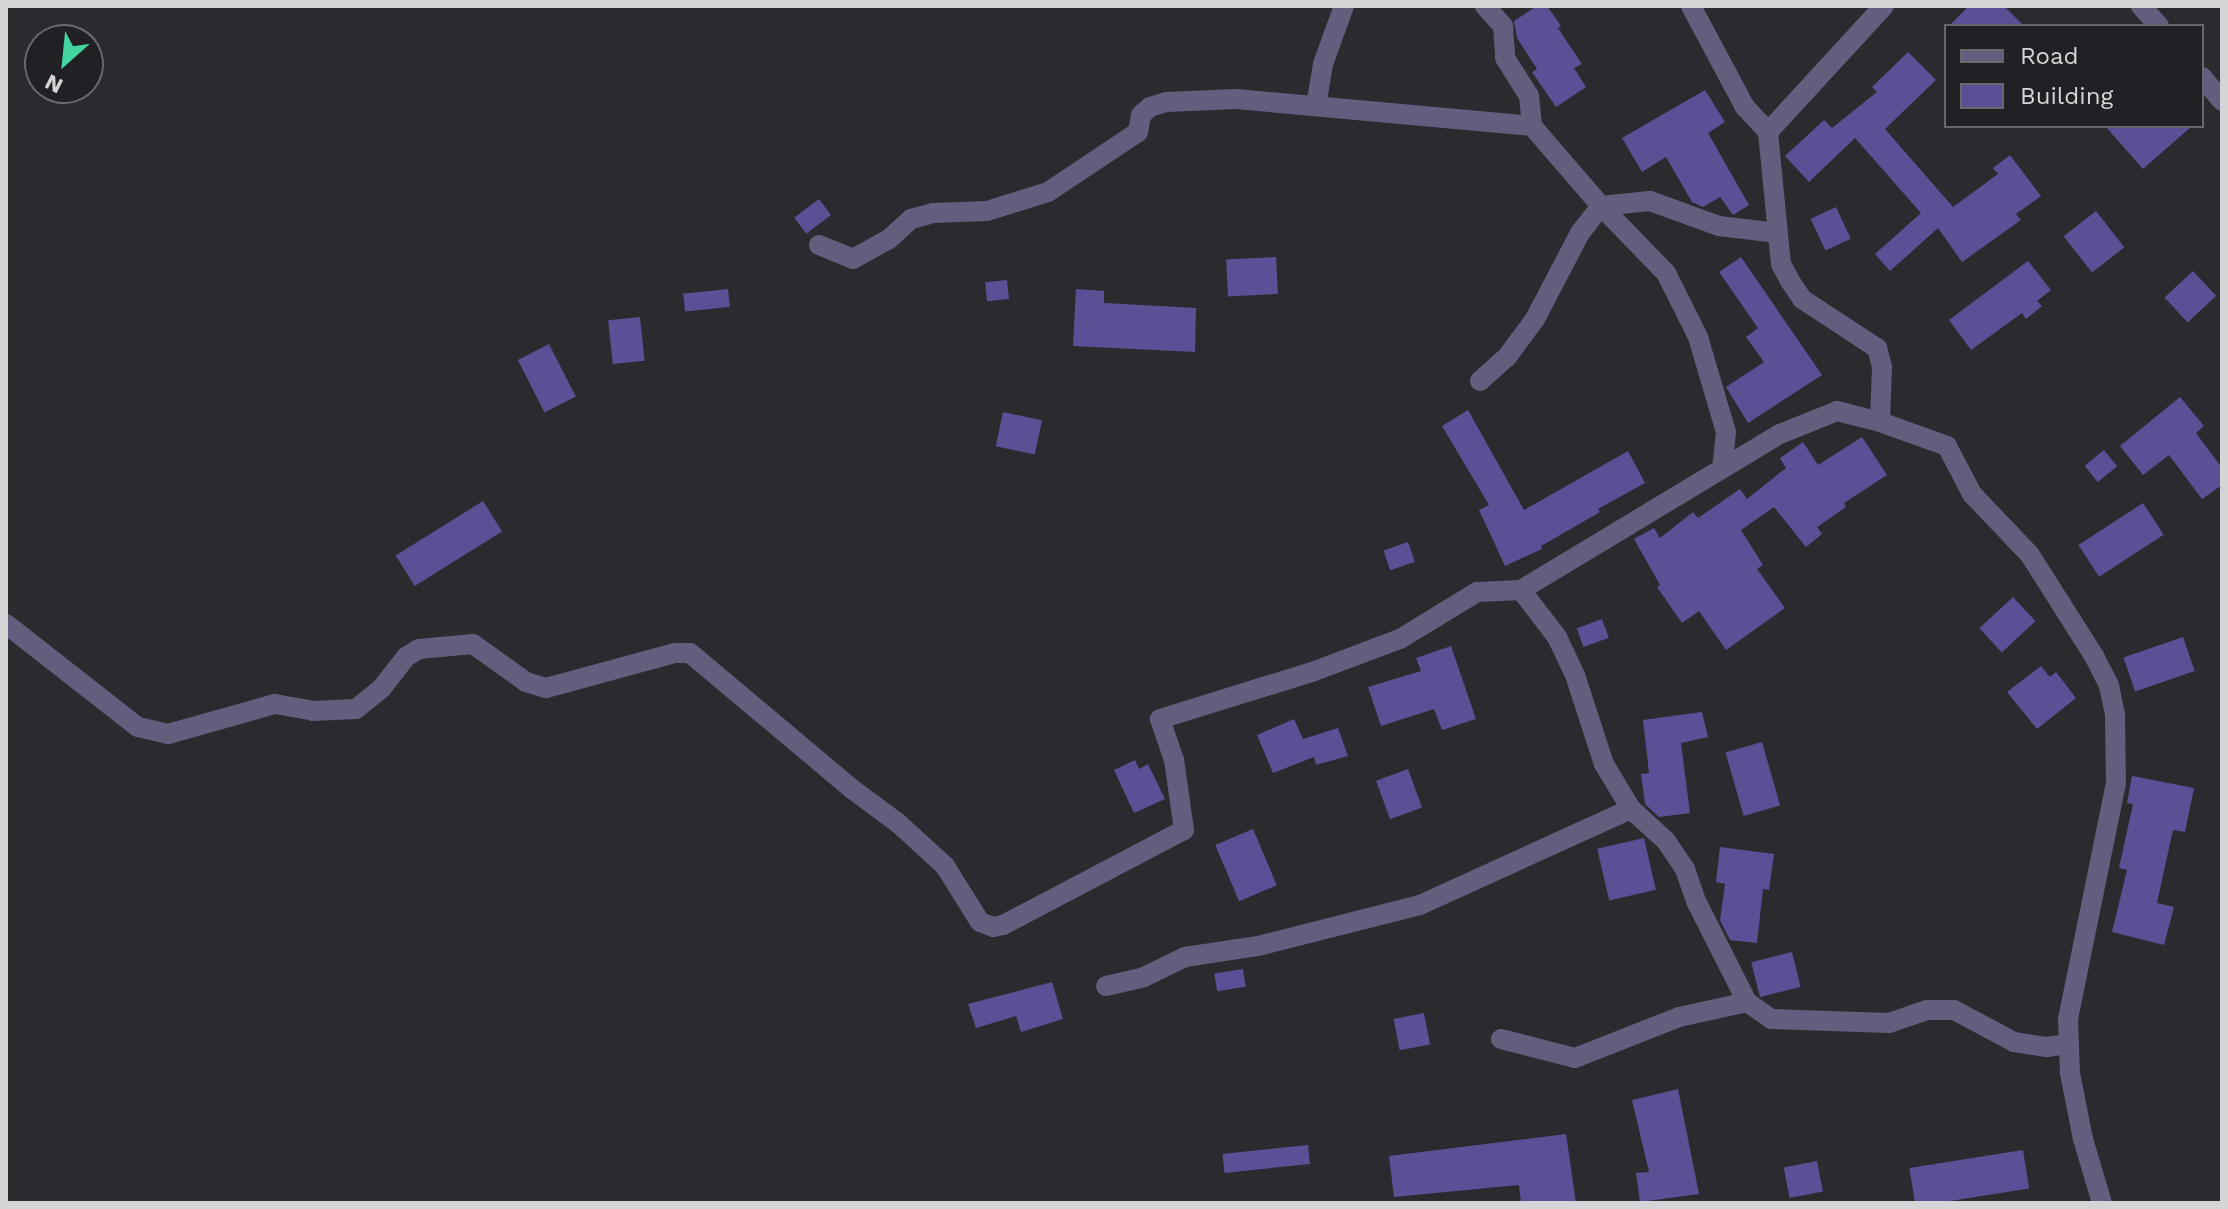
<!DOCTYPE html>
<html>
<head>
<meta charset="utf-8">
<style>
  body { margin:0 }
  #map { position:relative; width:2228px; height:1209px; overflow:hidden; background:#2b2a2f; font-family:"Work Sans",sans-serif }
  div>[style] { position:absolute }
  .building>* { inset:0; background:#5c4f96; transform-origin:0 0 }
  .street>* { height:20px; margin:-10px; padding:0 10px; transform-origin:10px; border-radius:10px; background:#625e7e }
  span { translate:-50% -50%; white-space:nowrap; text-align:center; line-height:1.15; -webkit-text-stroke:6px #212125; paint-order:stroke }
  .frame { position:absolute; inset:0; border:8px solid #d5d5d8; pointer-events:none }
  .legend { position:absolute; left:1944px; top:24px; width:260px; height:104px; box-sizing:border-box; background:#212125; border:2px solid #69696d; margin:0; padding:10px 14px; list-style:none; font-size:24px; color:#d5d5d8 }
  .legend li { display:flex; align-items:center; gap:16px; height:40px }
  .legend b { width:40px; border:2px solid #69696d }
  .north { position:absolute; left:24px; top:24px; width:80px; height:80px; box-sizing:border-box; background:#212125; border:2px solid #69696d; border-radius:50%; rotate:207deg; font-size:22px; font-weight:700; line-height:32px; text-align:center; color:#d5d5d8 }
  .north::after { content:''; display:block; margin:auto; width:28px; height:36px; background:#43d4a0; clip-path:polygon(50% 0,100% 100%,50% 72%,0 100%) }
</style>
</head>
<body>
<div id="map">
  <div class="building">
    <div style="clip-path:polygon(1537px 6px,1547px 6px,1561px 26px,1558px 28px,1582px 64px,1574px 68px,1586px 87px,1556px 107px,1532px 72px,1537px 69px,1517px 38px,1514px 21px)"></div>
    <div style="clip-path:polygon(1969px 6px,2004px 6px,2024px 26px,1949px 26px)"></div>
    <div style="clip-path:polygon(1908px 52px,1936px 80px,1885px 129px,1953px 207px,1998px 174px,1993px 168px,2010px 155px,2041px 196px,2016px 214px,2021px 220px,1962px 262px,1938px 228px,1890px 271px,1875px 254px,1921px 213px,1855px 138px,1809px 182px,1785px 156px,1824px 120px,1832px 128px,1877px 92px,1872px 87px)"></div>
    <div style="clip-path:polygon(1705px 90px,1725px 122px,1708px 133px,1749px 205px,1733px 215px,1720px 197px,1703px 207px,1692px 202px,1666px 157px,1642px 172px,1622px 138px)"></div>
    <div style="clip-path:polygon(2105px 126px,2192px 126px,2143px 169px)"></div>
    <div style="left:819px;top:199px;width:20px;height:31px;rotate:53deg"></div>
    <div style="left:1836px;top:207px;width:35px;height:28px;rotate:65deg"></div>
    <div style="left:2096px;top:211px;width:46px;height:41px;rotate:52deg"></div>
    <div style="left:1276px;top:257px;width:37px;height:50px;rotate:87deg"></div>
    <div style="clip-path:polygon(1741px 257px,1822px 375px,1748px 423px,1726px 387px,1764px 362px,1746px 337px,1758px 328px,1719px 272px)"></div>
    <div style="clip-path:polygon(2028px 261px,2051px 290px,2037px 301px,2042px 306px,2026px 319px,2022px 313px,1971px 350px,1949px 320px)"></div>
    <div style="left:2193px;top:271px;width:34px;height:39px;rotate:47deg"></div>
    <div style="left:1007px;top:280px;width:19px;height:22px;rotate:84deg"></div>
    <div style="left:728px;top:289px;width:18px;height:45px;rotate:84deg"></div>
    <div style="clip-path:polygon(1076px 289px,1104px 291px,1104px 303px,1196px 308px,1195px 352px,1073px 346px)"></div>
    <div style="left:640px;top:317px;width:44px;height:32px;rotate:84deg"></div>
    <div style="left:549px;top:344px;width:59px;height:35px;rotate:63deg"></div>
    <div style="clip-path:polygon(2180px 397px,2204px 426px,2196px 433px,2222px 468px,2222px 485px,2202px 499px,2169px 455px,2143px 475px,2120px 446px)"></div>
    <div style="clip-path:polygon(1468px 410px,1524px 510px,1628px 451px,1645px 483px,1598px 509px,1600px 512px,1541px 546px,1542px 549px,1505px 566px,1479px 510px,1489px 505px,1442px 426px)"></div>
    <div style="left:1003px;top:412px;width:40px;height:35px;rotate:12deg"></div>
    <div style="clip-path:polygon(1862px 437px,1887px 475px,1844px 503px,1846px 507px,1817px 527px,1822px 534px,1806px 547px,1774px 507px,1741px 530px,1763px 565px,1757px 569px,1785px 608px,1726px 650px,1699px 611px,1682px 623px,1657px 587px,1660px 585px,1634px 539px,1654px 528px,1660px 538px,1693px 512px,1698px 518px,1740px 489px,1747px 499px,1786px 468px,1780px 458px,1803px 442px,1818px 465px)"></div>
    <div style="left:2104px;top:450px;width:21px;height:25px;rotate:51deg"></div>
    <div style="left:483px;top:501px;width:36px;height:103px;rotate:58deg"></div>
    <div style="left:2143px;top:503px;width:38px;height:77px;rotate:57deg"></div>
    <div style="left:1408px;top:542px;width:21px;height:26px;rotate:71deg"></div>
    <div style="left:2013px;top:597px;width:33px;height:46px;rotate:47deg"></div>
    <div style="left:1602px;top:619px;width:20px;height:27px;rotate:70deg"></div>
    <div style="left:2183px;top:637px;width:36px;height:63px;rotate:71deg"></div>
    <div style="clip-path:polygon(1451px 646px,1476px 719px,1442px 730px,1434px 709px,1381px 726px,1368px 687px,1421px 671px,1416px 658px)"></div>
    <div style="clip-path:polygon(2041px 666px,2050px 677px,2056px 672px,2076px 698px,2037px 729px,2007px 692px)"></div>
    <div style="clip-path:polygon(1702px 712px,1708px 737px,1681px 743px,1690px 813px,1659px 817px,1645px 804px,1641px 774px,1649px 773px,1643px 720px)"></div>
    <div style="clip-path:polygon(1294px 719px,1303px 739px,1338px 728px,1348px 756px,1316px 765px,1314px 757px,1273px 773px,1257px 735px)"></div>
    <div style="left:1762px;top:742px;width:66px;height:38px;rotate:74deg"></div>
    <div style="clip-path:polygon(1135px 760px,1139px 769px,1148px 764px,1165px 799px,1134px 813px,1114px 770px)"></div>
    <div style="left:1408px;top:769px;width:41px;height:34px;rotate:70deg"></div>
    <div style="clip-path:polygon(2132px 776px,2194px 788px,2185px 832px,2173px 830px,2157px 903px,2174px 907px,2164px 945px,2112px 932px,2127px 870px,2119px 868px,2133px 804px,2127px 803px)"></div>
    <div style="left:1253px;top:829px;width:61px;height:41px;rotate:67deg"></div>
    <div style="left:1644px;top:838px;width:53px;height:48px;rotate:77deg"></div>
    <div style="clip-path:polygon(1720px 847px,1774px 854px,1769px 890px,1763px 889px,1757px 943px,1730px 940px,1720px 920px,1725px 884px,1716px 882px)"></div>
    <div style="left:1792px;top:952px;width:36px;height:42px;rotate:76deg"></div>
    <div style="left:1243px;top:969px;width:18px;height:29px;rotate:81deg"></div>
    <div style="clip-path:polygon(1052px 982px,1063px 1019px,1021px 1032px,1016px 1016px,976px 1028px,968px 1004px)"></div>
    <div style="left:1424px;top:1013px;width:32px;height:31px;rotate:79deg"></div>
    <div style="clip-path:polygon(1678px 1089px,1699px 1194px,1640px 1202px,1636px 1173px,1649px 1172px,1632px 1100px)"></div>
    <div style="clip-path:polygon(1566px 1134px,1576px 1203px,1521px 1203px,1519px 1185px,1394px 1197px,1389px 1156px)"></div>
    <div style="left:1308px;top:1145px;width:19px;height:86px;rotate:84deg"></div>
    <div style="left:2023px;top:1150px;width:39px;height:115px;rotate:81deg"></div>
    <div style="left:1817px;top:1161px;width:31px;height:34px;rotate:79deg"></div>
  </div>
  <div class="street">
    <div style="left:1485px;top:6px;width:27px;rotate:48deg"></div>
    <div style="left:1503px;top:26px;width:32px;rotate:86deg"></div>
    <div style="left:1505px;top:58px;width:45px;rotate:57.7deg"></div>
    <div style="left:1529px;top:96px;width:30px;rotate:84deg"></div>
    <div style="left:1532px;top:126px;width:106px;rotate:49.2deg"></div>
    <div style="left:1601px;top:206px;width:93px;rotate:45.9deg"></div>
    <div style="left:1666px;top:273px;width:72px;rotate:63.4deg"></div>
    <div style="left:1698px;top:337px;width:99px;rotate:73.6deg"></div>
    <div style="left:1726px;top:432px;width:36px;rotate:96deg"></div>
    <div style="left:1691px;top:6px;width:115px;rotate:61.9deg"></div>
    <div style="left:1745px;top:107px;width:34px;rotate:47deg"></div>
    <div style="left:1768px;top:132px;width:133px;rotate:84.4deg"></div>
    <div style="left:1781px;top:264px;width:19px;rotate:62deg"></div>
    <div style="left:1790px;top:281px;width:22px;rotate:56deg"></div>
    <div style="left:1802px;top:299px;width:90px;rotate:33.2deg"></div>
    <div style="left:1877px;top:348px;width:20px;rotate:75deg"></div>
    <div style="left:1882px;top:367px;width:55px;rotate:92.1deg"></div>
    <div style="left:2141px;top:6px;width:27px;rotate:48deg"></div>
    <div style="left:2202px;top:77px;width:31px;rotate:50deg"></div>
    <div style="left:1316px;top:106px;width:43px;rotate:-80.5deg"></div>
    <div style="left:1323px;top:64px;width:62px;rotate:-70.1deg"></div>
    <div style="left:1768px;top:132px;width:171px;rotate:-47.4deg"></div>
    <div style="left:819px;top:245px;width:37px;rotate:22deg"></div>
    <div style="left:853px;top:259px;width:41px;rotate:-29.1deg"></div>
    <div style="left:889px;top:239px;width:30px;rotate:-42deg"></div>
    <div style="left:911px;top:219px;width:23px;rotate:-15deg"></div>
    <div style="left:933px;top:213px;width:54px;rotate:-2.1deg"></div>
    <div style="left:987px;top:211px;width:64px;rotate:-17.3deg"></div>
    <div style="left:1048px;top:192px;width:108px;rotate:-33.7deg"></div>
    <div style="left:1138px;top:132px;width:17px;rotate:-80deg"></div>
    <div style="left:1141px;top:115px;width:12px;rotate:-42deg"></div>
    <div style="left:1150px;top:107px;width:17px;rotate:-17deg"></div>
    <div style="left:1166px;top:102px;width:70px;rotate:-2.5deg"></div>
    <div style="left:1236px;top:99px;width:297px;rotate:5.2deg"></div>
    <div style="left:1480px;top:381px;width:36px;rotate:-42deg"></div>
    <div style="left:1507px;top:357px;width:47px;rotate:-53.6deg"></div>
    <div style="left:1535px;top:319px;width:97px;rotate:-62.4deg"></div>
    <div style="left:1580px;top:233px;width:34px;rotate:-52deg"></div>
    <div style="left:1601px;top:206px;width:49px;rotate:-5.8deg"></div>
    <div style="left:1650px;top:201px;width:73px;rotate:19.9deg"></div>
    <div style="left:1719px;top:226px;width:59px;rotate:6.8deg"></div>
    <div style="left:1521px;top:590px;width:59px;rotate:52.5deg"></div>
    <div style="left:1557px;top:637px;width:42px;rotate:64.7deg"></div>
    <div style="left:1575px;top:675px;width:94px;rotate:72deg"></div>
    <div style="left:1604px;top:764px;width:52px;rotate:59deg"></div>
    <div style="left:1631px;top:809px;width:47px;rotate:42.4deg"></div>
    <div style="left:1666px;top:841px;width:34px;rotate:56deg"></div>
    <div style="left:1685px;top:869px;width:36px;rotate:71deg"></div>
    <div style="left:1697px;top:903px;width:111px;rotate:63.2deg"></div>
    <div style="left:1747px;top:1002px;width:29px;rotate:35deg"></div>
    <div style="left:1771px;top:1019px;width:118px;rotate:1.9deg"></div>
    <div style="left:1889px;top:1023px;width:40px;rotate:-18.9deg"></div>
    <div style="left:1927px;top:1010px;width:27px"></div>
    <div style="left:1954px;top:1010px;width:68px;rotate:28.1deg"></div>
    <div style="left:2014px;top:1042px;width:33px;rotate:9deg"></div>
    <div style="left:2047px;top:1047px;width:22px;rotate:-8deg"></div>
    <div style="left:6px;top:624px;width:167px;rotate:38deg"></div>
    <div style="left:138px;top:727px;width:31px;rotate:13deg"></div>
    <div style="left:168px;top:734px;width:111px;rotate:-15.7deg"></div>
    <div style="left:275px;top:704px;width:39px;rotate:10deg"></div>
    <div style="left:313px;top:711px;width:43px;rotate:-2.7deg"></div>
    <div style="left:356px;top:709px;width:32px;rotate:-39deg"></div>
    <div style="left:381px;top:689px;width:41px;rotate:-52deg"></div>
    <div style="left:406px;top:657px;width:15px;rotate:-32deg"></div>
    <div style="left:419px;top:649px;width:54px;rotate:-5.3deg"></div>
    <div style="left:473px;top:644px;width:65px;rotate:35.6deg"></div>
    <div style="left:526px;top:682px;width:21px;rotate:17deg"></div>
    <div style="left:546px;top:688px;width:134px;rotate:-15.2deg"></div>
    <div style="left:675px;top:653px;width:15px"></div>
    <div style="left:690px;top:653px;width:212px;rotate:40deg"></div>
    <div style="left:852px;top:789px;width:57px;rotate:36.5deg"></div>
    <div style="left:898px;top:823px;width:64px;rotate:42.5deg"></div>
    <div style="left:945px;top:866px;width:66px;rotate:58deg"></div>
    <div style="left:980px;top:922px;width:14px;rotate:21deg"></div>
    <div style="left:993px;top:927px;width:10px;rotate:-11deg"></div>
    <div style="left:1003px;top:925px;width:204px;rotate:-27.7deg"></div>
    <div style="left:1184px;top:830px;width:71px;rotate:-98.1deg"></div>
    <div style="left:1174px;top:760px;width:43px;rotate:-108.9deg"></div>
    <div style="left:1160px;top:719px;width:159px;rotate:-17.2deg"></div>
    <div style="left:1312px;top:672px;width:94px;rotate:-20.6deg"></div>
    <div style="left:1400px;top:639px;width:90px;rotate:-31.4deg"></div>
    <div style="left:1477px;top:592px;width:44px;rotate:-2.6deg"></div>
    <div style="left:1521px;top:590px;width:302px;rotate:-31.1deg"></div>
    <div style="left:1780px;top:434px;width:61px;rotate:-22deg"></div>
    <div style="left:1837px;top:411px;width:44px;rotate:14.3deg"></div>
    <div style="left:1880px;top:422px;width:71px;rotate:19.7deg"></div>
    <div style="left:1947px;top:446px;width:54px;rotate:62.5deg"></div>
    <div style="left:1972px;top:494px;width:84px;rotate:46.4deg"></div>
    <div style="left:2030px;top:555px;width:120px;rotate:57.6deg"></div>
    <div style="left:2094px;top:656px;width:34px;rotate:63deg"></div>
    <div style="left:2109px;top:686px;width:30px;rotate:78deg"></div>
    <div style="left:2115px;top:715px;width:68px;rotate:89.2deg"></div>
    <div style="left:2116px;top:783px;width:241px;rotate:101.5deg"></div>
    <div style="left:2068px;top:1019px;width:54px;rotate:87.9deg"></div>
    <div style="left:2070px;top:1073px;width:67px;rotate:78.9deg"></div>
    <div style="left:2083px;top:1139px;width:67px;rotate:73.5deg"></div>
    <div style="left:1106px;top:986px;width:39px;rotate:-13deg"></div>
    <div style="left:1144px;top:977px;width:46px;rotate:-26deg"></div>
    <div style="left:1185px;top:957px;width:74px;rotate:-8.6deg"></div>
    <div style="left:1258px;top:946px;width:167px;rotate:-14.2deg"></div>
    <div style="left:1420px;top:905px;width:232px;rotate:-24.5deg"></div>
    <div style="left:1501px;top:1039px;width:76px;rotate:14.4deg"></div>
    <div style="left:1575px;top:1058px;width:112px;rotate:-21.5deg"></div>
    <div style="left:1679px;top:1017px;width:70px;rotate:-12.4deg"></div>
  </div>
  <div class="frame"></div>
  <ul class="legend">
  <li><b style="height:10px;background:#625e7e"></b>Road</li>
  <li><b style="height:22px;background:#5c4f96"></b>Building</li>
  </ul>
  <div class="north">N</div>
</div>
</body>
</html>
